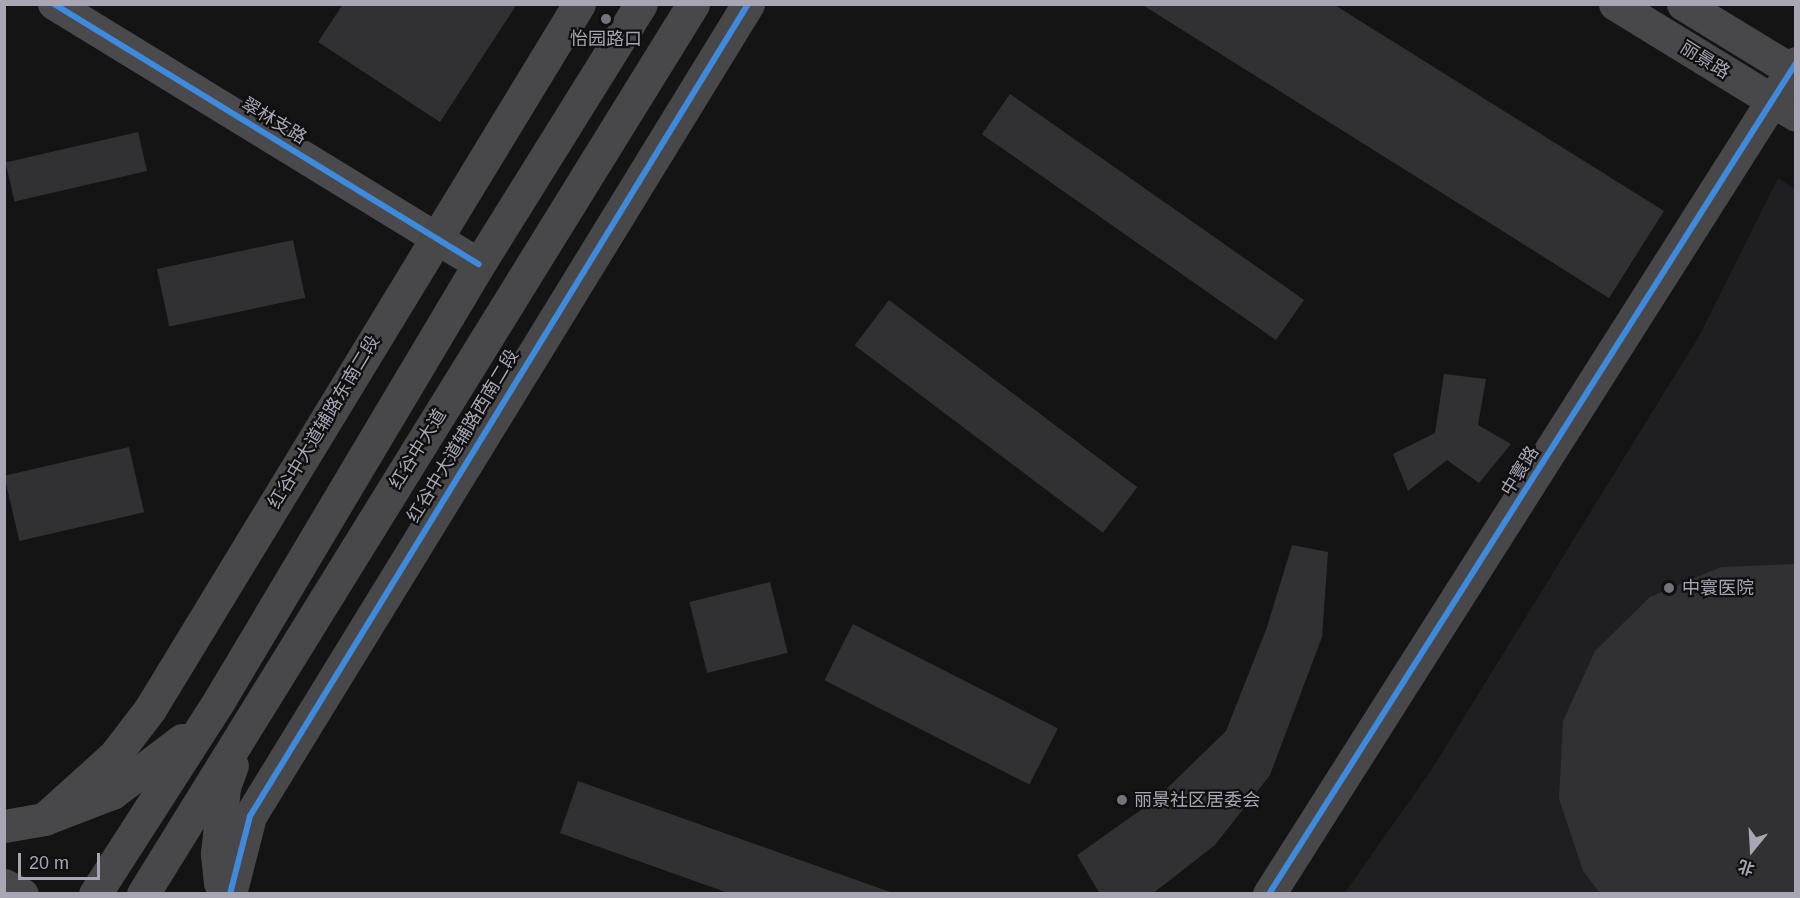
<!DOCTYPE html>
<html>
<head>
<meta charset="utf-8">
<style>
  body { margin:0 }
  #map { position:relative; width:1800px; height:898px; overflow:hidden; background:#151415; font-family:Arial,"Noto Sans SC",sans-serif }
  div>[style] { position:absolute }
  .built>* { inset:0; background:#1f1e20 }
  .building>* { inset:0; background:#313033; transform-origin:0 0 }
  .street>* { height:32px; margin:-16px; padding:0 16px; transform-origin:16px; border-radius:16px; background:#4a494d }
  .secondary>* { height:33px; margin:-16.5px; padding:0 16.5px; transform-origin:16.5px; border-radius:16.5px; background:#48484b }
  .cycleway>* { height:6px; margin:-3px; padding:0 3px; transform-origin:3px; border-radius:3px; background:#408adc }
  .dots>* { width:16px; height:16px; translate:-50% -50%; box-sizing:border-box; border:3px solid #100f10; border-radius:50% }
  span { translate:-50% -50%; white-space:nowrap; text-align:center; line-height:1.15; -webkit-text-stroke:4.5px #100f10; paint-order:stroke }
  .poi-label { font-size:18px; color:#a8a6b5 }
  .left { translate:0 -50%; text-align:left }
  .street-label { font-size:18px; color:#a8a6b5 }
  .frame { position:absolute; inset:0; border:6px solid #a8a6b5; pointer-events:none }
  .north { position:absolute; left:1722px; top:820px; width:60px; height:60px; -webkit-text-stroke:4px #100f10; paint-order:stroke; rotate:198deg; font-size:16px; font-weight:700; line-height:24px; text-align:center; color:#a8a6b5 }
  .north::after { content:''; display:block; margin:auto; width:21px; height:27px; background:#a8a6b5; clip-path:polygon(50% 0,100% 100%,50% 72%,0 100%) }
  .scale { position:absolute; left:18px; top:853px; width:82px; height:27px; box-sizing:border-box; border:3px solid #a8a6b5; border-top:0; padding-left:8px; font-size:18px; line-height:21px; white-space:nowrap; color:#a8a6b5; -webkit-text-stroke:4px #100f10; paint-order:stroke }
</style>
</head>
<body>
<div id="map">
  <div class="built">
    <div style="clip-path:polygon(1778px 178px,1796px 190px,1795px 893px,1344px 894px,1432px 769px,1701px 333px)"></div>
  </div>
  <div class="building">
    <div style="clip-path:polygon(343px 4px,517px 4px,440px 122px,318px 42px)"></div>
    <div style="clip-path:polygon(1141px 4px,1333px 4px,1664px 211px,1609px 298px)"></div>
    <div style="left:1010px;top:94px;width:359px;height:49px;rotate:35deg"></div>
    <div style="left:138px;top:132px;width:40px;height:136px;rotate:77deg"></div>
    <div style="left:293px;top:240px;width:59px;height:139px;rotate:78deg"></div>
    <div style="left:889px;top:300px;width:311px;height:57px;rotate:37deg"></div>
    <div style="clip-path:polygon(1444px 374px,1486px 379px,1478px 425px,1511px 444px,1479px 483px,1447px 460px,1408px 491px,1393px 454px,1435px 433px)"></div>
    <div style="left:129px;top:447px;width:67px;height:128px;rotate:77deg"></div>
    <div style="clip-path:polygon(1292px 545px,1328px 552px,1322px 637px,1270px 775px,1215px 845px,1152px 894px,1100px 894px,1077px 855px,1155px 800px,1226px 731px,1267px 627px)"></div>
    <div style="clip-path:polygon(1796px 564px,1796px 894px,1601px 894px,1583px 871px,1559px 799px,1563px 721px,1595px 651px,1650px 597px,1721px 567px)"></div>
    <div style="left:770px;top:582px;width:73px;height:83px;rotate:76deg"></div>
    <div style="left:853px;top:624px;width:230px;height:63px;rotate:27deg"></div>
    <div style="clip-path:polygon(578px 781px,893px 893px,893px 894px,731px 894px,560px 833px)"></div>
  </div>
  <div class="street">
    <div style="left:54px;top:4px;width:498px;rotate:31.5deg"></div>
  </div>
  <div class="secondary">
    <div style="left:1615px;top:4px;width:212px;rotate:31.5deg"></div>
    <div style="left:1683px;top:4px;width:132px;rotate:31.4deg"></div>
    <div style="left:44px;top:819px;width:94px;rotate:-42deg"></div>
    <div style="left:114px;top:756px;width:59px;rotate:-52.5deg"></div>
    <div style="left:150px;top:709px;width:825px;rotate:-58.68deg"></div>
    <div style="left:4px;top:826px;width:41px;rotate:-9.9deg"></div>
    <div style="left:44px;top:819px;width:73px;rotate:-20.9deg"></div>
    <div style="left:112px;top:793px;width:88px;rotate:-37.1deg"></div>
    <div style="left:220px;top:883px;width:30px;rotate:-96deg"></div>
    <div style="left:217px;top:853px;width:66px;rotate:-83.9deg"></div>
    <div style="left:224px;top:787px;width:23px;rotate:-70deg"></div>
    <div style="left:4px;top:885px;width:20px;rotate:27deg"></div>
    <div style="left:95px;top:894px;width:232px;rotate:-57.3deg"></div>
    <div style="left:220px;top:699px;width:506px;rotate:-59.23deg"></div>
    <div style="left:479px;top:264px;width:306px;rotate:-58.1deg"></div>
    <div style="left:143px;top:894px;width:1046px;rotate:-58.28deg"></div>
    <div style="left:230px;top:894px;width:81px;rotate:-75.6deg"></div>
    <div style="left:250px;top:816px;width:953px;rotate:-58.48deg"></div>
    <div style="left:1269px;top:894px;width:984px;rotate:-57.62deg"></div>
  </div>
  <div class="cycleway">
    <div style="left:54px;top:4px;width:498px;rotate:31.5deg"></div>
    <div style="left:230px;top:894px;width:81px;rotate:-75.6deg"></div>
    <div style="left:250px;top:816px;width:953px;rotate:-58.48deg"></div>
    <div style="left:1269px;top:894px;width:984px;rotate:-57.62deg"></div>
  </div>
  <div class="dots">
    <div style="left:606px;top:19px;background:#75737d"></div>
    <div style="left:1669px;top:588px;background:#75737d"></div>
    <div style="left:1122px;top:800px;background:#75737d"></div>
  </div>
  <div class="poi-label">
    <span style="left:606px;top:39px">怡园路口</span>
    <span class="left" style="left:1682px;top:588px">中寰医院</span>
    <span class="left" style="left:1134px;top:800px">丽景社区居委会</span>
  </div>
  <div class="street-label">
    <span style="left:1705px;top:60px;rotate:32deg">丽景路</span>
    <span style="left:274px;top:121px;rotate:31deg">翠林支路</span>
    <span style="left:324px;top:422px;rotate:-59deg">红谷中大道辅路东南二段</span>
    <span style="left:463px;top:436px;rotate:-59deg">红谷中大道辅路西南二段</span>
    <span style="left:418px;top:449px;rotate:-58deg">红谷中大道</span>
    <span style="left:1520px;top:471px;rotate:-58deg">中寰路</span>
  </div>
  <div class="frame"></div>
  <div class="north">北</div>
  <div class="scale">20 m</div>
</div>
</body>
</html>
